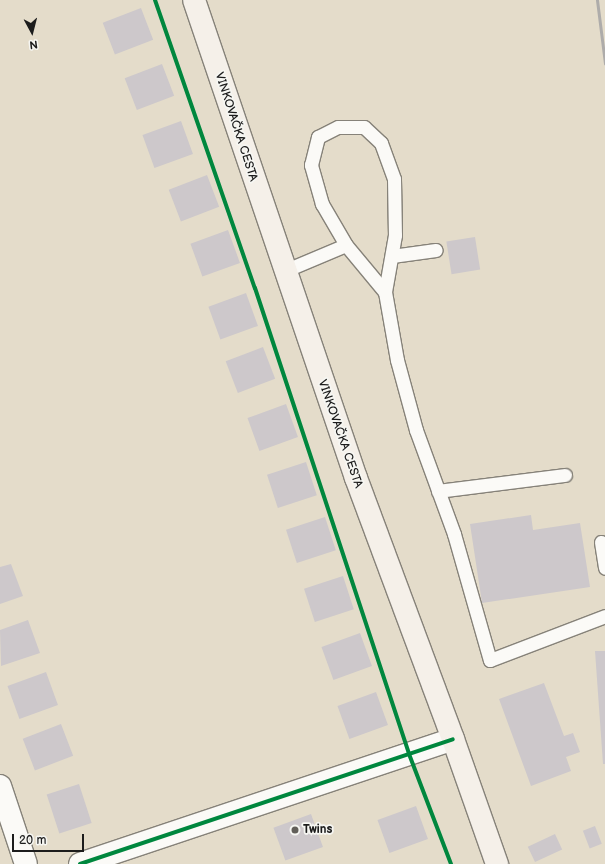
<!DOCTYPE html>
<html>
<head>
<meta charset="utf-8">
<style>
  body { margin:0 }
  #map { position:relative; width:605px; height:864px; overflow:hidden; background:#e4dcca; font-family:"Balsamiq Sans",sans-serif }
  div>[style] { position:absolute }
  .building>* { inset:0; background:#cdc8cb; transform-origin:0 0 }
  .roads { filter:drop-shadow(1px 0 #868279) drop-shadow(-1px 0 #868279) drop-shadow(0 1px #868279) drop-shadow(0 -1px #868279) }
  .service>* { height:13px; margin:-6.5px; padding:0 6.5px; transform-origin:6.5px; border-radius:6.5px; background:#fbfaf7 }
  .minor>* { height:22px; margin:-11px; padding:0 11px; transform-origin:11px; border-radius:11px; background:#fbfaf7 }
  .secondary>* { height:22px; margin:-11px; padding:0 11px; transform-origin:11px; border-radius:11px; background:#f5f0e9 }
  .rail>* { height:3px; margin:-1.5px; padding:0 1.5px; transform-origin:1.5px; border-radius:1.5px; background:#aeacaa }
  .cycleway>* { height:4px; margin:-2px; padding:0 2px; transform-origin:2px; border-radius:2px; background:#00873e }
  .dots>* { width:11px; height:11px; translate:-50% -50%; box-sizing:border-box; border:2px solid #f6f6f2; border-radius:50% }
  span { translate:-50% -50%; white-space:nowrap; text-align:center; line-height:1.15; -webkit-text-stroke:3.5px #f6f6f2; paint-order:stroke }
  .street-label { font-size:12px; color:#1c1c1c }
  .poi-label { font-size:12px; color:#1c1c1c; font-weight:700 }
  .left { translate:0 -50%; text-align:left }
  .north { position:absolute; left:12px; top:12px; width:40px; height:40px; -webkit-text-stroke:3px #f6f6f2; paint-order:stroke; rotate:173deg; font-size:11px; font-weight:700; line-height:16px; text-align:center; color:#1c1c1c }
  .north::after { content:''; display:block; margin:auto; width:14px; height:18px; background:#1c1c1c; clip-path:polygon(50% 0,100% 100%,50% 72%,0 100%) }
  .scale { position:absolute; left:12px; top:834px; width:72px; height:18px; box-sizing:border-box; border:2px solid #1c1c1c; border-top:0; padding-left:5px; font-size:12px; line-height:14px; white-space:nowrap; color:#1c1c1c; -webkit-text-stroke:3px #f6f6f2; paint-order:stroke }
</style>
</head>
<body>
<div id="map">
  <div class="building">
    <div style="left:141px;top:8px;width:34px;height:41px;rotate:69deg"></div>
    <div style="left:162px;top:64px;width:34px;height:40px;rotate:69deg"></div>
    <div style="left:181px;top:121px;width:35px;height:41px;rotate:70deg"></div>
    <div style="left:207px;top:175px;width:34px;height:41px;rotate:69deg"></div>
    <div style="left:228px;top:230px;width:35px;height:40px;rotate:70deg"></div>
    <div style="left:475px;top:237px;width:33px;height:29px;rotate:81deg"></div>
    <div style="left:246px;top:293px;width:35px;height:40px;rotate:70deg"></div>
    <div style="left:263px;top:347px;width:34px;height:40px;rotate:69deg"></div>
    <div style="left:286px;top:404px;width:35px;height:41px;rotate:70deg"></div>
    <div style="left:306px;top:462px;width:35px;height:41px;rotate:72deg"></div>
    <div style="clip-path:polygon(531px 515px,533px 530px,580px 523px,590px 587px,482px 603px,470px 524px)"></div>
    <div style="left:325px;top:517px;width:35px;height:41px;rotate:72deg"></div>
    <div style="clip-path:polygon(11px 564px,23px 596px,0 604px,0 567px)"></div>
    <div style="left:343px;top:576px;width:35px;height:41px;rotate:72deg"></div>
    <div style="clip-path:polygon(28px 620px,40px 653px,1px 666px,0 630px)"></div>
    <div style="left:360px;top:633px;width:35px;height:41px;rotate:70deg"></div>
    <div style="clip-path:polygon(595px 651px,605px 651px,605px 764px,603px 764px)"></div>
    <div style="left:46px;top:672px;width:35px;height:41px;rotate:70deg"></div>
    <div style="clip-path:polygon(544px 683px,564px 736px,573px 733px,580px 752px,566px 757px,571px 771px,531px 786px,499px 699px)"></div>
    <div style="left:376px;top:692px;width:35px;height:41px;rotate:70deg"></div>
    <div style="left:61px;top:724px;width:34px;height:41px;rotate:69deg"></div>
    <div style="left:79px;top:784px;width:41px;height:34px;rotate:72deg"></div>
    <div style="left:416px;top:806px;width:35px;height:41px;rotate:70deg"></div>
    <div style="left:311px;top:814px;width:35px;height:40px;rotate:70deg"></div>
    <div style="left:595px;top:826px;width:19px;height:13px;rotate:69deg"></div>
    <div style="left:555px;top:834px;width:17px;height:30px;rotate:65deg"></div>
  </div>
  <div class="roads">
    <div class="service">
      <div style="left:392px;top:256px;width:44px;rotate:-7.8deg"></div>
      <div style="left:284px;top:271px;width:67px;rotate:-22.8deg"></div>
      <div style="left:346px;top:245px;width:48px;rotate:-120.3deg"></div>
      <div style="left:322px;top:204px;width:41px;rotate:-105.8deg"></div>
      <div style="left:311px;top:165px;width:29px;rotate:-76deg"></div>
      <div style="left:318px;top:137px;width:22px;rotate:-27deg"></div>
      <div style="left:338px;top:127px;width:26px"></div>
      <div style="left:364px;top:127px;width:23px;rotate:43deg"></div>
      <div style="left:381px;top:143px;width:38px;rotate:70deg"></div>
      <div style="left:394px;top:179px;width:56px;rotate:89deg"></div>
      <div style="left:395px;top:235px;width:58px;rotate:100deg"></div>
      <div style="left:385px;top:292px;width:61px;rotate:-129.7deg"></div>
      <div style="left:385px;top:292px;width:69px;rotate:80deg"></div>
      <div style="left:397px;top:360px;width:73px;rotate:74.8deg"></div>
      <div style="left:416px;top:430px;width:111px;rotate:69.9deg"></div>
      <div style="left:454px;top:534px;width:131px;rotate:74.1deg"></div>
      <div style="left:490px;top:660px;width:123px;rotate:-20.9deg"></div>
      <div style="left:438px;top:491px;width:128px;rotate:-7.2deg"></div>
      <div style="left:601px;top:542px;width:26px;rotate:81deg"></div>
    </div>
    <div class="minor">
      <div style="left:0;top:786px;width:82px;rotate:71.6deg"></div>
      <div style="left:80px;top:864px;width:393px;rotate:-18.5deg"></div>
    </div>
    <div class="secondary">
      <div style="left:194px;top:0;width:505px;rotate:71.28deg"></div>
      <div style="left:356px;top:478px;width:278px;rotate:69.6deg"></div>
      <div style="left:453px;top:739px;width:133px;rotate:70.6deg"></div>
    </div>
  </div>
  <div class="rail">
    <div style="left:597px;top:0;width:64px;rotate:82.8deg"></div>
  </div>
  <div class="cycleway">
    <div style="left:155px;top:0;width:305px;rotate:70.9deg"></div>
    <div style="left:255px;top:288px;width:491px;rotate:71.7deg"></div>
    <div style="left:409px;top:754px;width:118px;rotate:69.1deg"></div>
    <div style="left:80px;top:864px;width:393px;rotate:-18.5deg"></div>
  </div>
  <div class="dots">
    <div style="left:295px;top:830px;background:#625f59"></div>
  </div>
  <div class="street-label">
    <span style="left:236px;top:127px;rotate:72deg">VINKOVAČKA CESTA</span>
    <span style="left:340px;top:434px;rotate:71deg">VINKOVAČKA CESTA</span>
  </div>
  <div class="poi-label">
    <span class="left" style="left:303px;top:830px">Twins</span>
  </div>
  <div class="north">N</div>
  <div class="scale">20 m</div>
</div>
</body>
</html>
